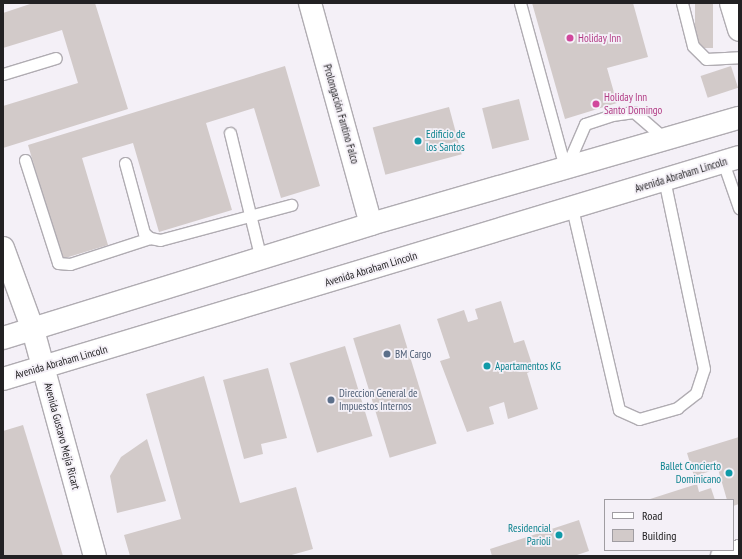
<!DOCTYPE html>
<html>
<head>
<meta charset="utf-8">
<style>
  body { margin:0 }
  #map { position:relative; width:742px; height:559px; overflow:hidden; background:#f4f0f7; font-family:"PT Sans Narrow",sans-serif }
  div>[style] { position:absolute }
  .building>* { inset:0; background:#d2cac9; transform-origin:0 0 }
  .roads { filter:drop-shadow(1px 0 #b0acb2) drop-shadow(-1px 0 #b0acb2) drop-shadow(0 1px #b0acb2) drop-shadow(0 -1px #b0acb2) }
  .service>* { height:11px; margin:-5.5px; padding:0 5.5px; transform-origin:5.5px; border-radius:5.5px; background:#fff }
  .minor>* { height:22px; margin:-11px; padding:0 11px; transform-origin:11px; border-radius:11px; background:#fff }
  .tertiary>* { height:22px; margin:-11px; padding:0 11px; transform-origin:11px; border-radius:11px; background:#fff }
  .secondary>* { height:22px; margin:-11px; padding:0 11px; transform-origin:11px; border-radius:11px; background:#fff }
  .dots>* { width:11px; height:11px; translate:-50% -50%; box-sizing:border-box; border:2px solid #f4f0f7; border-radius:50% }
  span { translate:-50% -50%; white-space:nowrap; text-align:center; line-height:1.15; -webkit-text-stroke:3.5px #f4f0f7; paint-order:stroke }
  .hotel-label { font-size:11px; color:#b23c85 }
  .left { translate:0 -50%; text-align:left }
  .street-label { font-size:11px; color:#222123 }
  .culture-label { font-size:11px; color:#0d838f }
  .right { translate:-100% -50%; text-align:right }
  .service-label { font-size:11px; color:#4e5e75 }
  .frame { position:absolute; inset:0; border:4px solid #222123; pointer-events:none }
  .legend { position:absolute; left:604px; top:499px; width:130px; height:52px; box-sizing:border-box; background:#f4f0f7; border:1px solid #a09da2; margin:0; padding:5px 7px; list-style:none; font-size:12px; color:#222123 }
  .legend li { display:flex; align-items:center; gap:8px; height:20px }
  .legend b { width:20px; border:1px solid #a09da2 }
</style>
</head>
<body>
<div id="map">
  <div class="building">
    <div style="clip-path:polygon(33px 3px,95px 3px,128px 109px,3px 148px,3px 106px,78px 83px,62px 30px,3px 48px,3px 13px)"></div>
    <div style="clip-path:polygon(532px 3px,633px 3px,648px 57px,607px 68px,617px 103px,565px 119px)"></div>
    <div style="left:695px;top:3px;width:18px;height:45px"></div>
    <div style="clip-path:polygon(285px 66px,320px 186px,281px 198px,254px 108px,206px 123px,232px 210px,159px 232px,133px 143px,82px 158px,108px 245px,62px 259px,28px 145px)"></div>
    <div style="left:731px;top:66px;width:23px;height:32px;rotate:72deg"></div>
    <div style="left:519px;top:99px;width:42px;height:38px;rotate:76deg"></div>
    <div style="left:449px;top:107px;width:49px;height:79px;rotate:75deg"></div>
    <div style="clip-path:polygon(501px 301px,514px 343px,524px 340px,534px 370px,527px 373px,538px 409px,508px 419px,504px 402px,489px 407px,494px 424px,467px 432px,440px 361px,450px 358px,437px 319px,464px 310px,468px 322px,478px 319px,475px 309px)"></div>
    <div style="left:400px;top:324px;width:125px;height:49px;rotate:73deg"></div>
    <div style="left:345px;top:346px;width:94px;height:58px;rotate:73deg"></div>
    <div style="clip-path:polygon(268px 368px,287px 438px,261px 444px,263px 454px,244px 459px,223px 380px)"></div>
    <div style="clip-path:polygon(204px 376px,240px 503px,296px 487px,313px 549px,288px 556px,130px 556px,124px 535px,181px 519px,146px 394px)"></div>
    <div style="clip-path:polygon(23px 425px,63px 556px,3px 556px,3px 431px)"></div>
    <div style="clip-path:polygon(739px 437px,739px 504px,733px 506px,733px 500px,727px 500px,718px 469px,694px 476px,687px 453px)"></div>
    <div style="clip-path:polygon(147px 439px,166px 501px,117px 513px,110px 476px,121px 457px)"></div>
    <div style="clip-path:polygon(697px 484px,699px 492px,711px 488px,715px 500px,647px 500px)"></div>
    <div style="clip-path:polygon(579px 520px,589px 551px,574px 556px,492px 556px,490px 549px)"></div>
  </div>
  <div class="roads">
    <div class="service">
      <div style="left:520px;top:3px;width:171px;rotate:74.7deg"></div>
      <div style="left:682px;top:3px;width:44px;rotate:75.7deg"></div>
      <div style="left:693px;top:46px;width:18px;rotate:45deg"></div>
      <div style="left:706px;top:59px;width:33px;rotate:-3deg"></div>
      <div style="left:3px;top:74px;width:55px;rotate:-16.8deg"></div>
      <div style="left:230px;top:133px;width:130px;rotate:76.2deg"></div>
      <div style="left:25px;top:160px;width:108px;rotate:72.2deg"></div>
      <div style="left:58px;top:263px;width:12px;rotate:5deg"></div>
      <div style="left:70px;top:264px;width:84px;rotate:-18deg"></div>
      <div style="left:723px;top:162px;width:49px;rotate:70.8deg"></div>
      <div style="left:125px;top:163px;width:73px;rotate:74.8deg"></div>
      <div style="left:144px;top:233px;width:8px;rotate:40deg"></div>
      <div style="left:150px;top:238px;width:10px;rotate:11deg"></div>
      <div style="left:160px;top:240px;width:136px;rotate:-15deg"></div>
      <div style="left:566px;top:168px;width:48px;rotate:-66.6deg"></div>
      <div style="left:585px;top:124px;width:28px;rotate:-18deg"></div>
      <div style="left:612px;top:115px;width:22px;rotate:-8deg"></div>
      <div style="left:634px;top:112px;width:41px;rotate:41.1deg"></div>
      <div style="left:572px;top:208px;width:207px;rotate:76.9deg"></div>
      <div style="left:619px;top:410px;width:22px;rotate:24deg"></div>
      <div style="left:639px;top:419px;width:40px;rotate:-16deg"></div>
      <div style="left:677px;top:408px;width:24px;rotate:-38deg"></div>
      <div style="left:696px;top:393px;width:25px;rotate:-72deg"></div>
      <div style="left:704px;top:369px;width:193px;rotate:-101.9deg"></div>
    </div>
    <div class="minor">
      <div style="left:310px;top:3px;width:229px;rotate:74.6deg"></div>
      <div style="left:731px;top:3px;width:28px;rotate:73deg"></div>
      <div style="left:722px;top:556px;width:18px;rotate:-16deg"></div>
    </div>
    <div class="tertiary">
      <div style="left:3px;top:248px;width:87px;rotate:69.9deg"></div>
      <div style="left:33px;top:330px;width:234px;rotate:74.7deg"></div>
    </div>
    <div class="secondary">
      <div style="left:3px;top:338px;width:385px;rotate:-17.2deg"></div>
      <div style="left:371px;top:224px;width:383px;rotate:-16.1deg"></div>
      <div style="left:3px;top:379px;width:769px;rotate:-16.78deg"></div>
    </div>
  </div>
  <div class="dots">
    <div style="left:570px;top:38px;background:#d1479c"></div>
    <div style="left:596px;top:104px;background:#d1479c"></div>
    <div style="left:418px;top:141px;background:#0f9aa8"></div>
    <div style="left:387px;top:354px;background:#5c6f8a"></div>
    <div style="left:487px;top:366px;background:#0f9aa8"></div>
    <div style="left:331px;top:400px;background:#5c6f8a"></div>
    <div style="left:729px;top:473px;background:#0f9aa8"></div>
    <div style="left:559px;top:535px;background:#0f9aa8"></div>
  </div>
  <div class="hotel-label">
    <span class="left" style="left:578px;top:38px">Holiday Inn</span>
    <span class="left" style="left:604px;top:104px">Holiday Inn<br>Santo Domingo</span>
  </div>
  <div class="street-label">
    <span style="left:341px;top:114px;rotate:74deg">Prolongación Fantino Falco</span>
    <span style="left:681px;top:175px;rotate:-17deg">Avenida Abraham Lincoln</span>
    <span style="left:371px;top:269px;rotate:-17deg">Avenida Abraham Lincoln</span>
    <span style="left:61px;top:362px;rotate:-16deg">Avenida Abraham Lincoln</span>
    <span style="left:62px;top:436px;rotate:75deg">Avenida Gustavo Mejía Ricart</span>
  </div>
  <div class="culture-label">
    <span class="left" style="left:426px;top:141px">Edificio de<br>los Santos</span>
    <span class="left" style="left:495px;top:366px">Apartamentos KG</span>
    <span class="right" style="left:721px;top:473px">Ballet Concierto<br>Dominicano</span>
    <span class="right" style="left:551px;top:535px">Residencial<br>Parioli</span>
  </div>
  <div class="service-label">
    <span class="left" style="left:395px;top:354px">BM Cargo</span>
    <span class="left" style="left:339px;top:400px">Direccion General de<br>Impuestos Internos</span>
  </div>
  <div class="frame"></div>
  <ul class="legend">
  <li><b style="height:5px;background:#fff"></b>Road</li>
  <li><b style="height:11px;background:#d2cac9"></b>Building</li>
  </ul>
</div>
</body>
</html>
